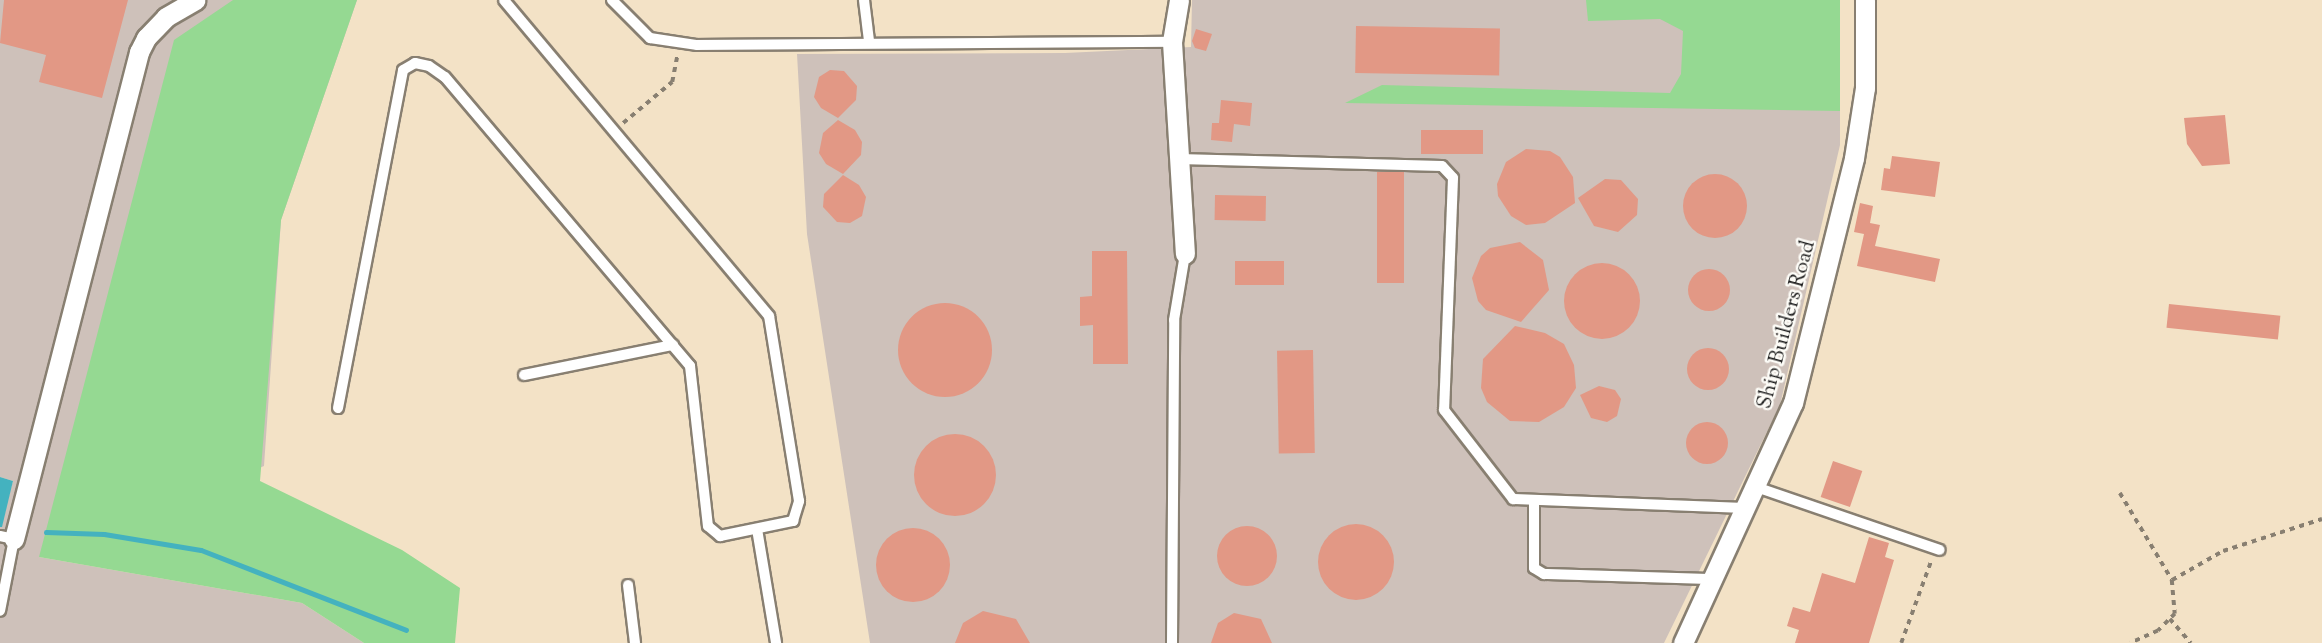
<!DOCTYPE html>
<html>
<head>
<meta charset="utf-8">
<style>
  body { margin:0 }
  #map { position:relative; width:2322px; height:643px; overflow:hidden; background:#f3e2c6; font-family:"Sorts Mill Goudy",serif }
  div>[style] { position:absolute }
  .industrial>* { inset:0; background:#cec1ba }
  .green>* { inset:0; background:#95d992 }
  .water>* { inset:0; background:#44b2bf }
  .stream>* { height:5px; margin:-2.5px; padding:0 2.5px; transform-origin:2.5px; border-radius:2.5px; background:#44b2bf }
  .building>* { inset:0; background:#e29885; transform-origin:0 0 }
  .round { border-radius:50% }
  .path>* { height:3.5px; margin-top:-1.75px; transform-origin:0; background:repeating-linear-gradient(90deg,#887f71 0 5px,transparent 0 10px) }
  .roads { filter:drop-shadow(2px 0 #887f71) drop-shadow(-2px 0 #887f71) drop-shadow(0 2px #887f71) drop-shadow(0 -2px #887f71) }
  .lane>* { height:10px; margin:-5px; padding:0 5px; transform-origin:5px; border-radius:5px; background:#fff }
  .street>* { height:19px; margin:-9.5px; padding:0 9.5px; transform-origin:9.5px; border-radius:9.5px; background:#fff }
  span { translate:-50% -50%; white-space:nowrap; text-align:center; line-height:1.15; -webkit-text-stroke:5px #fdfcf7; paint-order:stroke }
  .street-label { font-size:21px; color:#1c1c1c }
</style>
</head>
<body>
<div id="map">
  <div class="industrial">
    <div style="clip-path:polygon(0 0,357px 0,281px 220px,264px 466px,39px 557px,302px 603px,364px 643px,0 643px,0 527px,13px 481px,0 477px)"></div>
    <div style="clip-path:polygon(1192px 0,1840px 0,1840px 145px,1780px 405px,1664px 643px,870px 643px,807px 234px,797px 54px,1065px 53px,1191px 47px)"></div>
  </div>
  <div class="green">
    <div style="clip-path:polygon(233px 0,357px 0,281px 220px,260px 481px,402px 550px,460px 588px,455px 643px,364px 643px,302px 603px,39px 557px,174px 40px)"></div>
    <div style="clip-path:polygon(1586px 0,1840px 0,1840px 111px,1345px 103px,1382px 85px,1670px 93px,1681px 74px,1683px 31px,1660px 19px,1588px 21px)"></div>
  </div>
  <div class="water">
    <div style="clip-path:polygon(0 477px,13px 481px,2px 527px,0 527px)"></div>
  </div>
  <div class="stream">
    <div style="left:46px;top:532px;width:58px;rotate:2deg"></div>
    <div style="left:104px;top:534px;width:98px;rotate:9.4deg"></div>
    <div style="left:201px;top:550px;width:220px;rotate:21.3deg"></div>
  </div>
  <div class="building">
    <div style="clip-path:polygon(4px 0,128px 0,102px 98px,39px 82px,46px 55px,0 43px)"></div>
    <div style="left:1356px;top:26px;width:144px;height:47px;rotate:1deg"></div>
    <div style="clip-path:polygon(1196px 29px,1212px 34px,1206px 51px,1195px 48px,1192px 41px)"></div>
    <div style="clip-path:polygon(830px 70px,844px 71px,857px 86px,856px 100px,838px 118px,821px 108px,814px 97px,819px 77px)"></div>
    <div style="clip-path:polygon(1221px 100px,1252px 103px,1250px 126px,1234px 124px,1232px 142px,1211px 140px,1212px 123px,1219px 123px)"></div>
    <div style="clip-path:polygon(2225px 115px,2230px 164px,2202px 166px,2187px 144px,2184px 118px)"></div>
    <div style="clip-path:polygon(838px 120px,855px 130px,862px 142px,861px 155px,843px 174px,826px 164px,819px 153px,823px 133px)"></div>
    <div style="left:1421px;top:130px;width:62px;height:24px"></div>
    <div style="clip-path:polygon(1526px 149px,1550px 151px,1560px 157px,1573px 177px,1575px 203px,1545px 223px,1526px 225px,1511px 216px,1498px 196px,1497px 184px,1506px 162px)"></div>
    <div style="clip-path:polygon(1892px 156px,1940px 162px,1935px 197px,1881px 190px,1884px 168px,1890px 169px)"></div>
    <div style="left:1377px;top:172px;width:27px;height:111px"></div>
    <div class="round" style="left:1683px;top:174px;width:64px;height:64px"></div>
    <div style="clip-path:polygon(843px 175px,859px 185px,866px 197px,862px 216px,850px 223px,837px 222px,823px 207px,824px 194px)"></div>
    <div style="clip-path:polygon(1605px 179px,1621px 180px,1638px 199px,1637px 215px,1618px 232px,1594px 226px,1578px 198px)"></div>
    <div style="left:1215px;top:195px;width:51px;height:25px;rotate:1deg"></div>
    <div style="clip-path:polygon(1860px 203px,1873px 206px,1870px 223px,1880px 225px,1875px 246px,1940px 259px,1935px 282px,1857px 266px,1864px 234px,1854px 232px)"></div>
    <div style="clip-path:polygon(1520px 242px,1543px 260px,1549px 290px,1521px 322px,1486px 310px,1478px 301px,1472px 278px,1481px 256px,1490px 248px)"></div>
    <div style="clip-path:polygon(1092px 251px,1127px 251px,1128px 364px,1093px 364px,1093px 325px,1080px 326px,1080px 297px,1092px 296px)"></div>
    <div style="left:1235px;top:261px;width:49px;height:24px"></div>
    <div class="round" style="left:1564px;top:263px;width:76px;height:76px"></div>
    <div class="round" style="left:1688px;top:269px;width:42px;height:42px"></div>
    <div class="round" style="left:898px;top:303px;width:94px;height:94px"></div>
    <div style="left:2169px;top:304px;width:112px;height:24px;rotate:6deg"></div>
    <div style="clip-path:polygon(1515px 326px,1545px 333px,1564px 344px,1574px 365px,1576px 388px,1564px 407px,1539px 422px,1510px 421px,1487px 402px,1481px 388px,1483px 359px)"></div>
    <div class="round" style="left:1687px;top:348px;width:42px;height:42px"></div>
    <div style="left:1313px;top:350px;width:103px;height:36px;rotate:89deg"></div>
    <div style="clip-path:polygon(1599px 386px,1615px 390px,1621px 399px,1617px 416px,1607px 422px,1591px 418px,1580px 395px)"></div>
    <div class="round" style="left:1686px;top:422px;width:42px;height:42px"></div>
    <div class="round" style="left:914px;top:434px;width:82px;height:82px"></div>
    <div style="left:1833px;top:461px;width:31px;height:38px;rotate:19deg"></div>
    <div class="round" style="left:1318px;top:524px;width:76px;height:76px"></div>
    <div class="round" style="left:1217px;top:526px;width:60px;height:60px"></div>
    <div class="round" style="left:876px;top:528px;width:74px;height:74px"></div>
    <div style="clip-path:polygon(1869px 537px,1889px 543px,1885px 557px,1894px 560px,1869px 643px,1795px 643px,1799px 630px,1787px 626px,1793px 607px,1810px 612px,1822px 573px,1855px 583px)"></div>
    <div style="clip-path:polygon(983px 611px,1016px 619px,1030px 643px,955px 643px,963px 623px)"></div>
    <div style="clip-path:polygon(1234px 613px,1261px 619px,1272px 643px,1211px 643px,1218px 623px)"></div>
  </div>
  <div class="path">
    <div style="left:623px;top:123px;width:64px;rotate:-39.9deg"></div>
    <div style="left:672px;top:82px;width:26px;rotate:-79deg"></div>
    <div style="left:2120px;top:493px;width:101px;rotate:59.1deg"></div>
    <div style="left:2172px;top:580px;width:34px;rotate:85deg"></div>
    <div style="left:2175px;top:614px;width:24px;rotate:135deg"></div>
    <div style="left:2158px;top:631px;width:30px;rotate:156deg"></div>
    <div style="left:2172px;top:580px;width:59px;rotate:-29.6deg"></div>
    <div style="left:2223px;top:551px;width:104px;rotate:-17.9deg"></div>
    <div style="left:2170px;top:619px;width:32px;rotate:49deg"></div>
    <div style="left:1901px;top:643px;width:87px;rotate:-69.9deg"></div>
  </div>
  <div class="roads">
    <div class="lane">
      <div style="left:612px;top:0;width:54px;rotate:45deg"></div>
      <div style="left:650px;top:38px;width:48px;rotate:8.5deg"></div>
      <div style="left:697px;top:45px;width:475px;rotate:-0.4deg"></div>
      <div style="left:864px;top:0;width:41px;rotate:83deg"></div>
      <div style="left:1179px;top:159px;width:263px;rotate:1.5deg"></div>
      <div style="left:1442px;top:166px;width:16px;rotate:47deg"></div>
      <div style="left:1453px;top:178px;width:232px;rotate:92.2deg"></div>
      <div style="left:1444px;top:410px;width:113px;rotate:52.2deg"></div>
      <div style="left:1513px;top:499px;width:233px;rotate:2.2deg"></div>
      <div style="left:524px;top:375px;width:152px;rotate:-11.4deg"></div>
      <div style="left:338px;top:408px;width:344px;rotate:-79.1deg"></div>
      <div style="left:403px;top:70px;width:14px;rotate:-30deg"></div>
      <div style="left:415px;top:63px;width:14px;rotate:12deg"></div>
      <div style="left:429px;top:66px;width:19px;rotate:35deg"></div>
      <div style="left:445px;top:77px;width:379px;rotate:49.7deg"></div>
      <div style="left:690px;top:366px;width:161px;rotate:83.6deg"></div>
      <div style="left:708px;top:526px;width:16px;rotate:40deg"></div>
      <div style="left:720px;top:536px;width:75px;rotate:-11.6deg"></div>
      <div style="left:793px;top:521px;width:21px;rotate:-73deg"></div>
      <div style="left:799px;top:501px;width:187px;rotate:-99.2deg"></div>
      <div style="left:769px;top:316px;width:412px;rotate:-130deg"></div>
      <div style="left:1756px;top:487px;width:194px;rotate:18.9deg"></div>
      <div style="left:1534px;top:500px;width:68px;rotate:90deg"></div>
      <div style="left:1534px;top:568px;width:12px;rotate:31deg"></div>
      <div style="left:1544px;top:574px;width:168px;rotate:1.7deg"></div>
      <div style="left:757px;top:529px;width:116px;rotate:80.5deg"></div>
      <div style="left:0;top:536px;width:14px;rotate:12deg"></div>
      <div style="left:14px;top:539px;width:73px;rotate:101deg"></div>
      <div style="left:628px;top:585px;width:58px;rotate:83.1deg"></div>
      <div style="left:1172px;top:643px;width:323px;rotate:-89.6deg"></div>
      <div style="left:1174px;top:320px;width:67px;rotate:-80.5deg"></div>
    </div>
    <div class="street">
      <div style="left:1179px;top:0;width:43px;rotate:99.5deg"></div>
      <div style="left:1172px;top:42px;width:212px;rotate:86.5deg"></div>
      <div style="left:14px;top:539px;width:503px;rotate:-75.6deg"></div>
      <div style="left:139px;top:52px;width:16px;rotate:-63deg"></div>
      <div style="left:146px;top:38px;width:29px;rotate:-46deg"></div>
      <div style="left:166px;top:17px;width:34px;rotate:-30deg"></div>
      <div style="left:1683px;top:643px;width:264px;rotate:-65.4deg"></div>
      <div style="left:1793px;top:403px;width:252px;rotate:-76deg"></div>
      <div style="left:1854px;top:158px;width:71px;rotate:-81.1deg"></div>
      <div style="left:1865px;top:88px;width:88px;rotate:-90deg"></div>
    </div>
  </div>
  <div class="street-label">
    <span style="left:1787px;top:325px;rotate:-75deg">Ship Builders Road</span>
  </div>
</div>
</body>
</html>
